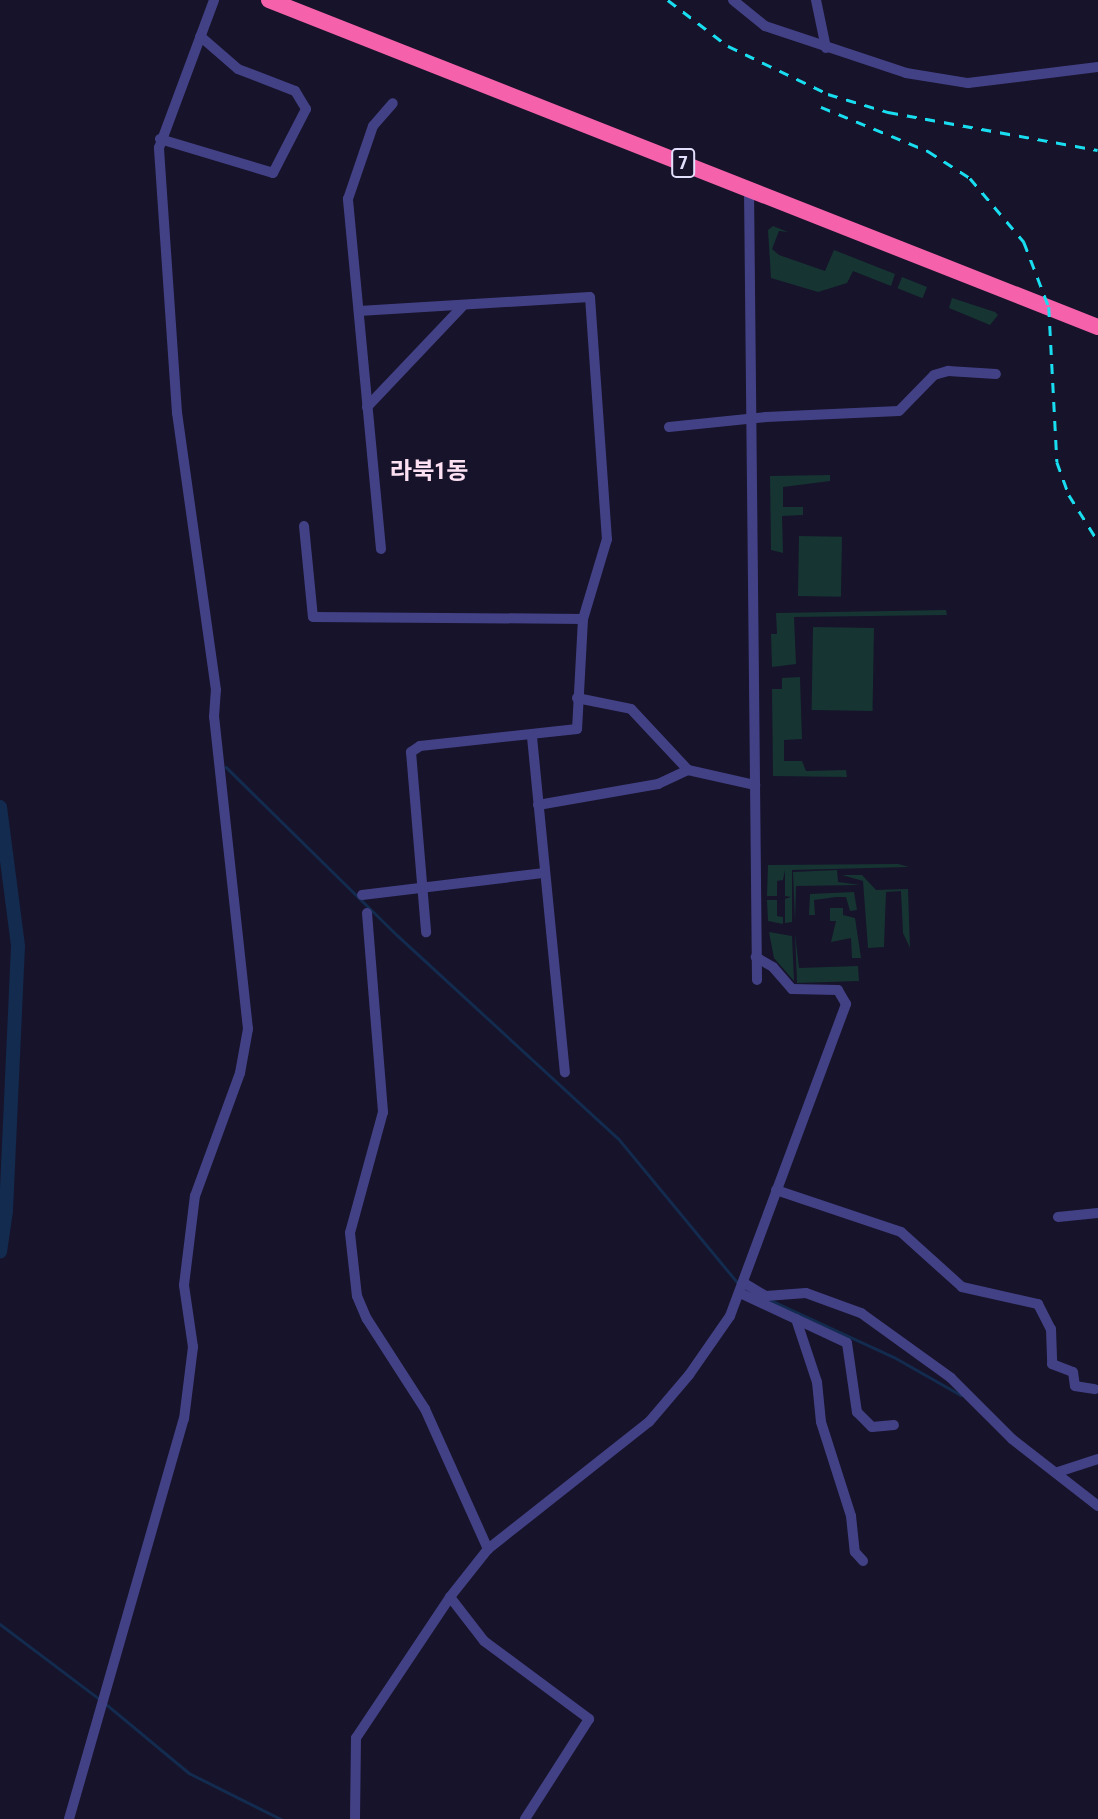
<!DOCTYPE html>
<html>
<head>
<meta charset="utf-8">
<style>
  body { margin:0 }
  #map { position:relative; width:1098px; height:1819px; overflow:hidden; background:#17132a; font-family:"Roboto Condensed","Noto Sans KR",sans-serif }
  div>[style] { position:absolute }
  .green>* { inset:0; background:#163432; transform-origin:0 0 }
  .stream>* { height:2.5px; margin:-1.25px; padding:0 1.25px; transform-origin:1.25px; border-radius:1.25px; background:#132b4e }
  .river>* { height:14px; margin:-7px; padding:0 7px; transform-origin:7px; border-radius:7px; background:#132b4e }
  .minor>* { height:10px; margin:-5px; padding:0 5px; transform-origin:5px; border-radius:5px; background:#434186 }
  .highway>* { height:16px; margin:-8px; padding:0 8px; transform-origin:8px; border-radius:8px; background:#f562ab }
  .rail>* { height:2.5px; margin-top:-1.25px; transform-origin:0; background:repeating-linear-gradient(90deg,#18def0 0 10px,transparent 0 19px) }
  span { translate:-50% -50%; white-space:nowrap; text-align:center; line-height:1.15; -webkit-text-stroke:6px #17132a; paint-order:stroke }
  .shield-label span { padding:2px 5px; background:#17132a; border:2px solid; border-radius:5px; -webkit-text-stroke-width:0 }
  .shield-label { font-size:19px; color:#e2dffd; font-weight:700 }
  .quarter-label { font-size:24px; color:#fde1f3; font-weight:700 }
</style>
</head>
<body>
<div id="map">
  <div class="green">
    <div style="clip-path:polygon(773px 226px,788px 232px,779px 231px,772px 249px,779px 255px,825px 271px,834px 250px,895px 274px,891px 286px,853px 271px,847px 283px,818px 292px,771px 278px,768px 230px)"></div>
    <div style="left:902px;top:277px;width:27px;height:12px;rotate:22deg"></div>
    <div style="clip-path:polygon(952px 298px,995px 312px,998px 315px,990px 325px,949px 308px)"></div>
    <div style="clip-path:polygon(830px 475px,830px 481px,783px 487px,783px 507px,803px 507px,803px 515px,782px 516px,783px 553px,771px 550px,770px 476px)"></div>
    <div style="left:799px;top:536px;width:43px;height:60px;rotate:1deg"></div>
    <div style="clip-path:polygon(946px 610px,947px 615px,794px 617px,796px 664px,772px 667px,771px 634px,777px 634px,776px 613px)"></div>
    <div style="left:813px;top:627px;width:61px;height:83px;rotate:1deg"></div>
    <div style="clip-path:polygon(800px 677px,802px 739px,784px 740px,784px 761px,802px 761px,806px 771px,846px 770px,847px 777px,773px 776px,772px 689px,782px 689px,782px 678px)"></div>
    <div style="clip-path:polygon(768px 865px,898px 864px,909px 867px,792px 870px,792px 922px,785px 923px,785px 899px,791px 897px,785px 896px,785px 870px,783px 880px,777px 881px,777px 896px,767px 896px)"></div>
    <div style="clip-path:polygon(837px 870px,838px 882px,860px 885px,796px 886px,795px 922px,793px 872px)"></div>
    <div style="clip-path:polygon(842px 875px,862px 875px,876px 890px,908px 889px,910px 948px,903px 933px,901px 891px,886px 892px,884px 947px,868px 948px,863px 881px)"></div>
    <div style="clip-path:polygon(854px 892px,857px 910px,850px 911px,846px 897px,836px 897px,814px 900px,815px 915px,809px 915px,810px 894px)"></div>
    <div style="clip-path:polygon(767px 900px,777px 900px,777px 916px,783px 917px,783px 924px,768px 921px)"></div>
    <div style="clip-path:polygon(830px 908px,843px 908px,843px 915px,855px 918px,861px 958px,852px 958px,851px 938px,831px 942px,836px 921px,830px 921px)"></div>
    <div style="clip-path:polygon(769px 932px,792px 936px,794px 981px,774px 958px)"></div>
    <div style="clip-path:polygon(795px 933px,799px 968px,858px 966px,859px 981px,797px 983px)"></div>
  </div>
  <div class="stream">
    <div style="left:226px;top:767px;width:240px;rotate:44.5deg"></div>
    <div style="left:397px;top:935px;width:300px;rotate:42.6deg"></div>
    <div style="left:618px;top:1138px;width:188px;rotate:50.4deg"></div>
    <div style="left:770px;top:1300px;width:136px;rotate:24.7deg"></div>
    <div style="left:894px;top:1357px;width:77px;rotate:29.6deg"></div>
    <div style="left:0;top:1624px;width:126px;rotate:37deg"></div>
    <div style="left:106px;top:1704px;width:108px;rotate:39.7deg"></div>
    <div style="left:189px;top:1773px;width:103px;rotate:26.6deg"></div>
  </div>
  <div class="river">
    <div style="left:0;top:807px;width:140px;rotate:82.6deg"></div>
    <div style="left:18px;top:946px;width:265px;rotate:92.6deg"></div>
    <div style="left:6px;top:1211px;width:41px;rotate:98.3deg"></div>
  </div>
  <div class="minor">
    <div style="left:733px;top:0;width:41px;rotate:39.1deg"></div>
    <div style="left:765px;top:26px;width:149px;rotate:18.4deg"></div>
    <div style="left:906px;top:73px;width:63px;rotate:9.2deg"></div>
    <div style="left:968px;top:83px;width:131px;rotate:-7deg"></div>
    <div style="left:816px;top:0;width:49px;rotate:78.2deg"></div>
    <div style="left:160px;top:139px;width:118px;rotate:16.7deg"></div>
    <div style="left:273px;top:173px;width:72px;rotate:-62.7deg"></div>
    <div style="left:306px;top:109px;width:21px;rotate:-121deg"></div>
    <div style="left:295px;top:91px;width:61px;rotate:-158.9deg"></div>
    <div style="left:238px;top:69px;width:50px;rotate:-139deg"></div>
    <div style="left:749px;top:189px;width:791px;rotate:89.42deg"></div>
    <div style="left:359px;top:311px;width:231px;rotate:-3.5deg"></div>
    <div style="left:590px;top:297px;width:243px;rotate:86deg"></div>
    <div style="left:607px;top:539px;width:84px;rotate:106.7deg"></div>
    <div style="left:367px;top:407px;width:138px;rotate:-46.5deg"></div>
    <div style="left:669px;top:427px;width:98px;rotate:-5.9deg"></div>
    <div style="left:766px;top:417px;width:133px;rotate:-2.6deg"></div>
    <div style="left:899px;top:411px;width:50px;rotate:-45.8deg"></div>
    <div style="left:934px;top:375px;width:15px;rotate:-16deg"></div>
    <div style="left:948px;top:371px;width:48px;rotate:3.6deg"></div>
    <div style="left:304px;top:526px;width:91px;rotate:84.4deg"></div>
    <div style="left:313px;top:617px;width:270px;rotate:0.4deg"></div>
    <div style="left:583px;top:619px;width:110px;rotate:93.1deg"></div>
    <div style="left:577px;top:729px;width:158px;rotate:173.8deg"></div>
    <div style="left:420px;top:746px;width:11px;rotate:146deg"></div>
    <div style="left:411px;top:752px;width:181px;rotate:85.2deg"></div>
    <div style="left:381px;top:549px;width:352px;rotate:-95.4deg"></div>
    <div style="left:348px;top:199px;width:77px;rotate:-71.1deg"></div>
    <div style="left:373px;top:126px;width:30px;rotate:-49deg"></div>
    <div style="left:577px;top:698px;width:55px;rotate:11.5deg"></div>
    <div style="left:631px;top:709px;width:83px;rotate:46.9deg"></div>
    <div style="left:688px;top:770px;width:69px;rotate:12.6deg"></div>
    <div style="left:532px;top:737px;width:337px;rotate:84.4deg"></div>
    <div style="left:538px;top:805px;width:122px;rotate:-9.9deg"></div>
    <div style="left:658px;top:784px;width:33px;rotate:-25deg"></div>
    <div style="left:362px;top:895px;width:184px;rotate:-6.9deg"></div>
    <div style="left:367px;top:913px;width:200px;rotate:85.4deg"></div>
    <div style="left:383px;top:1112px;width:125px;rotate:105.3deg"></div>
    <div style="left:350px;top:1233px;width:63px;rotate:83.7deg"></div>
    <div style="left:357px;top:1296px;width:25px;rotate:67deg"></div>
    <div style="left:367px;top:1319px;width:107px;rotate:57.2deg"></div>
    <div style="left:425px;top:1409px;width:154px;rotate:65.8deg"></div>
    <div style="left:776px;top:1190px;width:132px;rotate:18.6deg"></div>
    <div style="left:901px;top:1232px;width:82px;rotate:42deg"></div>
    <div style="left:962px;top:1287px;width:78px;rotate:12.6deg"></div>
    <div style="left:1038px;top:1304px;width:28px;rotate:63deg"></div>
    <div style="left:1051px;top:1329px;width:35px;rotate:88deg"></div>
    <div style="left:1052px;top:1364px;width:22px;rotate:21deg"></div>
    <div style="left:1073px;top:1372px;width:14px;rotate:82deg"></div>
    <div style="left:1075px;top:1386px;width:20px;rotate:9deg"></div>
    <div style="left:1058px;top:1217px;width:40px;rotate:-5.7deg"></div>
    <div style="left:744px;top:1283px;width:26px;rotate:31deg"></div>
    <div style="left:766px;top:1296px;width:40px;rotate:-4.3deg"></div>
    <div style="left:806px;top:1293px;width:59px;rotate:20deg"></div>
    <div style="left:861px;top:1313px;width:111px;rotate:35.8deg"></div>
    <div style="left:951px;top:1378px;width:86px;rotate:45deg"></div>
    <div style="left:1012px;top:1439px;width:109px;rotate:37.9deg"></div>
    <div style="left:740px;top:1293px;width:118px;rotate:25deg"></div>
    <div style="left:847px;top:1343px;width:70px;rotate:81.8deg"></div>
    <div style="left:857px;top:1412px;width:21px;rotate:45deg"></div>
    <div style="left:872px;top:1427px;width:22px;rotate:-5deg"></div>
    <div style="left:796px;top:1319px;width:66px;rotate:71.6deg"></div>
    <div style="left:817px;top:1382px;width:40px;rotate:84.3deg"></div>
    <div style="left:821px;top:1422px;width:99px;rotate:72.3deg"></div>
    <div style="left:851px;top:1516px;width:36px;rotate:84deg"></div>
    <div style="left:855px;top:1552px;width:12px;rotate:48deg"></div>
    <div style="left:1058px;top:1472px;width:42px;rotate:-18deg"></div>
    <div style="left:450px;top:1597px;width:56px;rotate:52.3deg"></div>
    <div style="left:484px;top:1641px;width:131px;rotate:36.6deg"></div>
    <div style="left:589px;top:1719px;width:119px;rotate:122.6deg"></div>
    <div style="left:69px;top:1819px;width:416px;rotate:-74deg"></div>
    <div style="left:184px;top:1419px;width:73px;rotate:-82.9deg"></div>
    <div style="left:193px;top:1347px;width:63px;rotate:-98.3deg"></div>
    <div style="left:184px;top:1285px;width:90px;rotate:-83deg"></div>
    <div style="left:195px;top:1196px;width:131px;rotate:-69.9deg"></div>
    <div style="left:240px;top:1073px;width:45px;rotate:-79.7deg"></div>
    <div style="left:248px;top:1029px;width:314px;rotate:-96.2deg"></div>
    <div style="left:214px;top:717px;width:27px;rotate:-86deg"></div>
    <div style="left:216px;top:690px;width:280px;rotate:-98deg"></div>
    <div style="left:177px;top:413px;width:266px;rotate:-93.9deg"></div>
    <div style="left:159px;top:148px;width:158px;rotate:-69.6deg"></div>
    <div style="left:355px;top:1819px;width:81px;rotate:-89.3deg"></div>
    <div style="left:356px;top:1738px;width:169px;rotate:-56.3deg"></div>
    <div style="left:450px;top:1597px;width:61px;rotate:-51.6deg"></div>
    <div style="left:488px;top:1549px;width:205px;rotate:-38.3deg"></div>
    <div style="left:649px;top:1422px;width:62px;rotate:-49.6deg"></div>
    <div style="left:689px;top:1375px;width:72px;rotate:-55.2deg"></div>
    <div style="left:730px;top:1316px;width:333px;rotate:-69.6deg"></div>
    <div style="left:846px;top:1004px;width:16px;rotate:-120deg"></div>
    <div style="left:838px;top:990px;width:46px;rotate:-178.8deg"></div>
    <div style="left:792px;top:989px;width:29px;rotate:-131deg"></div>
    <div style="left:773px;top:967px;width:20px;rotate:-150deg"></div>
  </div>
  <div class="highway">
    <div style="left:269px;top:0;width:891px;rotate:21.53deg"></div>
  </div>
  <div class="rail">
    <div style="left:668px;top:0;width:76px;rotate:37.5deg"></div>
    <div style="left:728px;top:46px;width:111px;rotate:25.6deg"></div>
    <div style="left:828px;top:94px;width:63px;rotate:16.7deg"></div>
    <div style="left:888px;top:112px;width:213px;rotate:10.3deg"></div>
    <div style="left:821px;top:107px;width:116px;rotate:22.4deg"></div>
    <div style="left:928px;top:151px;width:50px;rotate:32.7deg"></div>
    <div style="left:970px;top:178px;width:84px;rotate:49.8deg"></div>
    <div style="left:1024px;top:242px;width:70px;rotate:69deg"></div>
    <div style="left:1049px;top:307px;width:155px;rotate:87deg"></div>
    <div style="left:1057px;top:462px;width:35px;rotate:70deg"></div>
    <div style="left:1069px;top:495px;width:54px;rotate:57.8deg"></div>
  </div>
  <div class="shield-label">
    <span style="left:683px;top:163px">7</span>
  </div>
  <div class="quarter-label">
    <span style="left:429px;top:472px">라북1동</span>
  </div>
</div>
</body>
</html>
